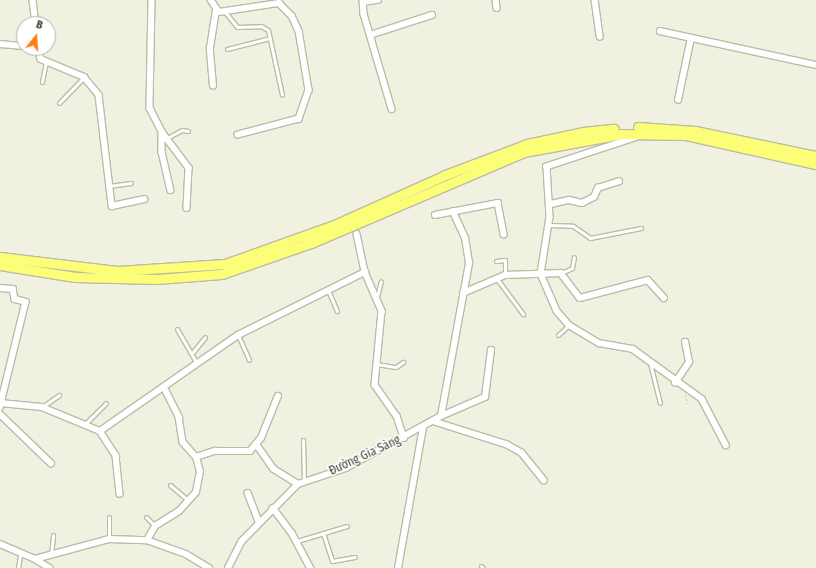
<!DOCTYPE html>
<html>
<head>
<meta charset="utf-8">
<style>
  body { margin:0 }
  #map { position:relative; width:816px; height:568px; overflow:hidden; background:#f1f1e2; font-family:"Fira Sans Condensed",sans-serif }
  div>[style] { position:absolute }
  .path>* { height:1px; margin-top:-0.5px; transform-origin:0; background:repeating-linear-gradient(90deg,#bebd96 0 2px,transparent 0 4px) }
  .roads { filter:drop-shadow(1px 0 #bcbca5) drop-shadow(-1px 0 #bcbca5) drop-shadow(0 1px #bcbca5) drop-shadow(0 -1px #bcbca5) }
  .service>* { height:3px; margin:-1.5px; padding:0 1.5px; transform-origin:1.5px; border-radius:1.5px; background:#fff }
  .minor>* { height:5.5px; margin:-2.75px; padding:0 2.75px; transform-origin:2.75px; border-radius:2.75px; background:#fff }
  .trunk>* { height:9px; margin:-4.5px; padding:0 4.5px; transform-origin:4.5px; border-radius:4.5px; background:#fcfe78 }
  span { translate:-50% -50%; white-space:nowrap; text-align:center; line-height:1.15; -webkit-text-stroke:3px #fff; paint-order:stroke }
  .street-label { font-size:12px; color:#434233 }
  .north { position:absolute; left:16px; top:16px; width:40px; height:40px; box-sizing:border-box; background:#fff; border:1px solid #b4b3ad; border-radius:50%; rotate:17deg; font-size:11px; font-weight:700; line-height:16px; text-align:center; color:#434233 }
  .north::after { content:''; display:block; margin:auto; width:14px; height:18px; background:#fa8110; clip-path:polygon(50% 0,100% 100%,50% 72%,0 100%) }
</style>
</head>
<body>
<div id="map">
  <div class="path">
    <div style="left:685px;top:395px;width:9px;rotate:69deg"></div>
  </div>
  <div class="roads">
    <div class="service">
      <div style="left:225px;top:12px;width:19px;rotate:51deg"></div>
      <div style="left:237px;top:27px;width:24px;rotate:-2deg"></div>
      <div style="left:261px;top:26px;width:8px;rotate:30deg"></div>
      <div style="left:268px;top:30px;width:66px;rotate:77.8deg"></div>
      <div style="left:227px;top:49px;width:44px;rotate:-14.3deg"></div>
      <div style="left:42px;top:82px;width:20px;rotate:-79deg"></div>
      <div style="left:59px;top:103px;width:36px;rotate:-46deg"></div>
      <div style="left:167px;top:138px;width:17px;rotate:-28deg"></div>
      <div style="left:182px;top:130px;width:6px;rotate:9deg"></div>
      <div style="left:109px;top:186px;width:22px;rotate:-8deg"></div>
      <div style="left:548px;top:225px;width:25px;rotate:2deg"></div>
      <div style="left:573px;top:226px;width:21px;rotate:35deg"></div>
      <div style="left:590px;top:238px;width:52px;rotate:-11.1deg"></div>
      <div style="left:496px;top:261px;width:9px;rotate:-6deg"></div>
      <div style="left:505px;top:260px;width:15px;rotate:90deg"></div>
      <div style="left:561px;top:273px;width:12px;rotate:-24deg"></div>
      <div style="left:572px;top:268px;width:11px;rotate:-80deg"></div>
      <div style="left:497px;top:279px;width:44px;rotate:53.4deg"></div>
      <div style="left:328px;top:290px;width:23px;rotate:67deg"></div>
      <div style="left:377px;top:297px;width:16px;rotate:-76deg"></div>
      <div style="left:177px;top:329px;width:39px;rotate:60deg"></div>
      <div style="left:238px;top:335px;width:27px;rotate:66deg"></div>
      <div style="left:558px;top:335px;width:15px;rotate:-42deg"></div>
      <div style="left:193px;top:352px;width:19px;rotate:-51deg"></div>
      <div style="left:650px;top:363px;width:41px;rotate:76deg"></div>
      <div style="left:376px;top:364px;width:20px;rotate:9deg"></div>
      <div style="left:396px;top:367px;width:9px;rotate:-36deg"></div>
      <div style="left:42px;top:407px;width:21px;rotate:-35deg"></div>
      <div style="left:86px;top:423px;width:28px;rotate:-45deg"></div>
      <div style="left:303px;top:440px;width:42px;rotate:88.6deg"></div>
      <div style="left:170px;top:485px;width:23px;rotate:40deg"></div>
      <div style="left:109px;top:517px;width:22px;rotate:90deg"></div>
      <div style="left:146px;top:517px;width:13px;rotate:45deg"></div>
      <div style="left:323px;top:533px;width:29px;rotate:72deg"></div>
      <div style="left:332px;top:561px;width:23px;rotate:-10deg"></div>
      <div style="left:297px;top:541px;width:52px;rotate:-16.7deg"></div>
      <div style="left:51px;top:555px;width:20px;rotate:-84deg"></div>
      <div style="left:481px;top:566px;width:3px;rotate:45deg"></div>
      <div style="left:18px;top:568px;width:13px;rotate:-81deg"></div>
    </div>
    <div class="minor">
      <div style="left:33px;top:0;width:24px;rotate:83deg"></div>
      <div style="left:152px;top:0;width:108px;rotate:91.1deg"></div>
      <div style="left:150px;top:108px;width:27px;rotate:63deg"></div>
      <div style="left:162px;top:132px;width:45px;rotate:53.1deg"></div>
      <div style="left:189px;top:168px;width:40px;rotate:92.9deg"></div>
      <div style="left:211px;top:0;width:14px;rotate:56deg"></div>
      <div style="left:219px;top:12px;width:61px;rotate:-8.5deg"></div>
      <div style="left:279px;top:3px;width:18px;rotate:45deg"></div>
      <div style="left:292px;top:16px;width:17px;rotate:65deg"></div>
      <div style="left:299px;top:31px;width:60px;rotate:80.4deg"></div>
      <div style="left:309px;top:90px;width:31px;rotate:109deg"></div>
      <div style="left:299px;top:119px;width:63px;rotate:165.3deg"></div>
      <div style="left:363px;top:0;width:14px;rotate:86deg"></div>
      <div style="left:364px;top:14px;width:99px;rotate:73.6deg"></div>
      <div style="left:496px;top:0;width:8px;rotate:83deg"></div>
      <div style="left:595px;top:0;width:37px;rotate:82deg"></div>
      <div style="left:363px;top:2px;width:15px;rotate:-8deg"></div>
      <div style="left:660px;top:31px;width:160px;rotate:12.3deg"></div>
      <div style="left:370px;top:35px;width:65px;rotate:-17.9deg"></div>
      <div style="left:0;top:44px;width:24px;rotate:5deg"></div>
      <div style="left:38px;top:48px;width:11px;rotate:75deg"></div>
      <div style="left:41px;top:59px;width:47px;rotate:22.7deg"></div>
      <div style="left:84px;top:77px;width:23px;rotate:50deg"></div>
      <div style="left:99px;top:95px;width:112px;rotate:83.3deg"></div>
      <div style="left:112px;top:206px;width:33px;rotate:-12deg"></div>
      <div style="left:213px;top:86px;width:38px;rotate:-95deg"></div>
      <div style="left:210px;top:48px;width:38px;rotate:-81deg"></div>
      <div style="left:678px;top:100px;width:63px;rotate:-78.2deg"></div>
      <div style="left:162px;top:132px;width:20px;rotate:90deg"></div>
      <div style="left:162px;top:152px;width:39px;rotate:77deg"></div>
      <div style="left:635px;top:138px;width:93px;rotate:161.8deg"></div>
      <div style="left:547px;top:167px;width:50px;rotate:86.6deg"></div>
      <div style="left:550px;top:217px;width:58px;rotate:99deg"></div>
      <div style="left:541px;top:274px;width:40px;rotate:66.6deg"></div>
      <div style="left:557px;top:311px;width:18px;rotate:49deg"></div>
      <div style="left:569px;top:325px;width:35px;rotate:31deg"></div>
      <div style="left:599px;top:343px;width:35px;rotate:10deg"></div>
      <div style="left:633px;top:349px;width:85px;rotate:35.9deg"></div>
      <div style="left:702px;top:399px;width:52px;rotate:62.4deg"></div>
      <div style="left:551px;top:204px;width:18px;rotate:-13deg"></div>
      <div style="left:569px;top:200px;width:13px;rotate:13deg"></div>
      <div style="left:582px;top:203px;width:13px;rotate:-27deg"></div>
      <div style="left:594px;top:197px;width:10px;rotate:-66deg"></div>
      <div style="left:598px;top:188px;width:22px;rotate:-18deg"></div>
      <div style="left:435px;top:215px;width:64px;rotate:-10.8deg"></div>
      <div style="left:498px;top:203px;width:32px;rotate:79deg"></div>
      <div style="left:357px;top:234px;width:39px;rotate:78deg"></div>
      <div style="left:365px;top:272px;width:43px;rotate:66.4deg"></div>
      <div style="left:382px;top:311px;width:74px;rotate:95.4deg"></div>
      <div style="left:375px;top:385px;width:38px;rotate:55deg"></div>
      <div style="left:397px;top:416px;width:23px;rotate:72deg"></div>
      <div style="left:0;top:288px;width:13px;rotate:4deg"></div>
      <div style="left:13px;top:289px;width:10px;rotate:79deg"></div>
      <div style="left:15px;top:299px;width:11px;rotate:15deg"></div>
      <div style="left:26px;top:302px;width:109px;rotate:103.8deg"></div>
      <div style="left:463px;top:293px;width:46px;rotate:-23.2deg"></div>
      <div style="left:505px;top:275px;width:56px;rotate:-2deg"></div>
      <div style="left:561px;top:273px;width:31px;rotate:53deg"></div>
      <div style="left:580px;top:298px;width:70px;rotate:-14.8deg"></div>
      <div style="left:648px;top:280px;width:24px;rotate:48deg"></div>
      <div style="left:675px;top:383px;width:25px;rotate:-56deg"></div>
      <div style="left:689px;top:362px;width:20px;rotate:-101deg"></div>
      <div style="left:164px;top:387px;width:34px;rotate:63deg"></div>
      <div style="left:179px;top:417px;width:25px;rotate:81deg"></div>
      <div style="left:183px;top:442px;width:20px;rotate:49deg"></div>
      <div style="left:196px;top:457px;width:20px;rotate:-18deg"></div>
      <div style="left:215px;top:451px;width:35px"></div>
      <div style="left:250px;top:451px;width:17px;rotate:-50deg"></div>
      <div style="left:261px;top:438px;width:45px;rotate:-68deg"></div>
      <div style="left:0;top:403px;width:42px;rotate:5.4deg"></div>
      <div style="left:42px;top:407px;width:63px;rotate:22.5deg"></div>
      <div style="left:100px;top:431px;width:30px;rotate:57deg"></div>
      <div style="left:116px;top:456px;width:38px;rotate:84deg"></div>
      <div style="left:0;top:414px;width:71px;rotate:43.9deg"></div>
      <div style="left:441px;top:416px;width:156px;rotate:-79.6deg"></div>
      <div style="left:469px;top:263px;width:25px;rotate:-99deg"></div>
      <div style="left:465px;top:238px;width:29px;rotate:-115deg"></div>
      <div style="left:433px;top:421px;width:77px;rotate:17.5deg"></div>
      <div style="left:506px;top:444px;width:18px;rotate:29deg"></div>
      <div style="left:522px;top:453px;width:35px;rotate:51deg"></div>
      <div style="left:100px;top:431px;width:168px;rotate:-34.8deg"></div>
      <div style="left:238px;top:335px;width:142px;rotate:-26.4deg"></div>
      <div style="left:257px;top:445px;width:29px;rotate:55deg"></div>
      <div style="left:274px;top:469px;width:28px;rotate:32deg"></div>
      <div style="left:248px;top:493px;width:31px;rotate:69deg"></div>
      <div style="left:273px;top:508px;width:31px;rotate:53deg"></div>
      <div style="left:292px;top:533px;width:40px;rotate:62deg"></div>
      <div style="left:147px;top:540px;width:16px;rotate:-60deg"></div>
      <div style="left:155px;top:526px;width:28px;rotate:-32deg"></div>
      <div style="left:179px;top:511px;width:25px;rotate:-48deg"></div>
      <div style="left:196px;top:492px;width:20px;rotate:-79deg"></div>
      <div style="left:200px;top:472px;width:16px;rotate:-105deg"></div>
      <div style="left:0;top:544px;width:38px;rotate:23deg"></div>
      <div style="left:35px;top:559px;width:77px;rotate:-15.1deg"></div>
      <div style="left:109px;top:539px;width:38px;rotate:2deg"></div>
      <div style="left:147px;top:540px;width:41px;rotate:19.7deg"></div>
      <div style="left:186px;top:554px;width:27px;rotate:31deg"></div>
      <div style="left:35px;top:559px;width:17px;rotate:31deg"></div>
      <div style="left:228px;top:568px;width:30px;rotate:-63deg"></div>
      <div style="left:242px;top:541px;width:80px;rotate:-45.5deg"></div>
      <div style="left:298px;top:484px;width:51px;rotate:-18.4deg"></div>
      <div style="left:346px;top:468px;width:108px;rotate:-28.7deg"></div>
      <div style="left:441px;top:416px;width:48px;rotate:-23.4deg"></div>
      <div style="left:485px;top:397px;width:47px;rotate:-82.7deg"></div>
      <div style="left:398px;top:568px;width:142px;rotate:-79.9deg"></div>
    </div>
    <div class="trunk">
      <div style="left:638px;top:127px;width:57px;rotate:4deg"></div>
      <div style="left:695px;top:131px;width:124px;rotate:11.7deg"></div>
      <div style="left:0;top:257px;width:118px;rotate:6.8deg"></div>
      <div style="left:117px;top:271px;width:108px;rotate:-3.7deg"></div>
      <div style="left:225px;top:264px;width:116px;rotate:-19.7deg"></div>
      <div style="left:334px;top:225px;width:122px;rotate:-24.2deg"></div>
      <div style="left:445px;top:175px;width:88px;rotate:-20.7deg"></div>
      <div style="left:527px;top:144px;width:57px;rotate:-12.1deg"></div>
      <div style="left:583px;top:132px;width:31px;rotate:-6deg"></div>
      <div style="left:0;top:265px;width:76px;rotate:9.1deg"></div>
      <div style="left:75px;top:277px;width:82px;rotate:1.4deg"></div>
      <div style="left:157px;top:279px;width:65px;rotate:-4.4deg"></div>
      <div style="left:222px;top:274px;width:94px;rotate:-19.2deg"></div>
      <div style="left:311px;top:243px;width:232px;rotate:-23.1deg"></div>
      <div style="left:524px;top:152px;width:99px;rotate:-10.5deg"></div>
      <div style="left:621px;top:134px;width:65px;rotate:0.9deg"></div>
      <div style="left:686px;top:135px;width:133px;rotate:12.6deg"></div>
    </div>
  </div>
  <div class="street-label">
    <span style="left:365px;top:456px;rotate:-25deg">Đường Gia Sàng</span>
  </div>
  <div class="north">B</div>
</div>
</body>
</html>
